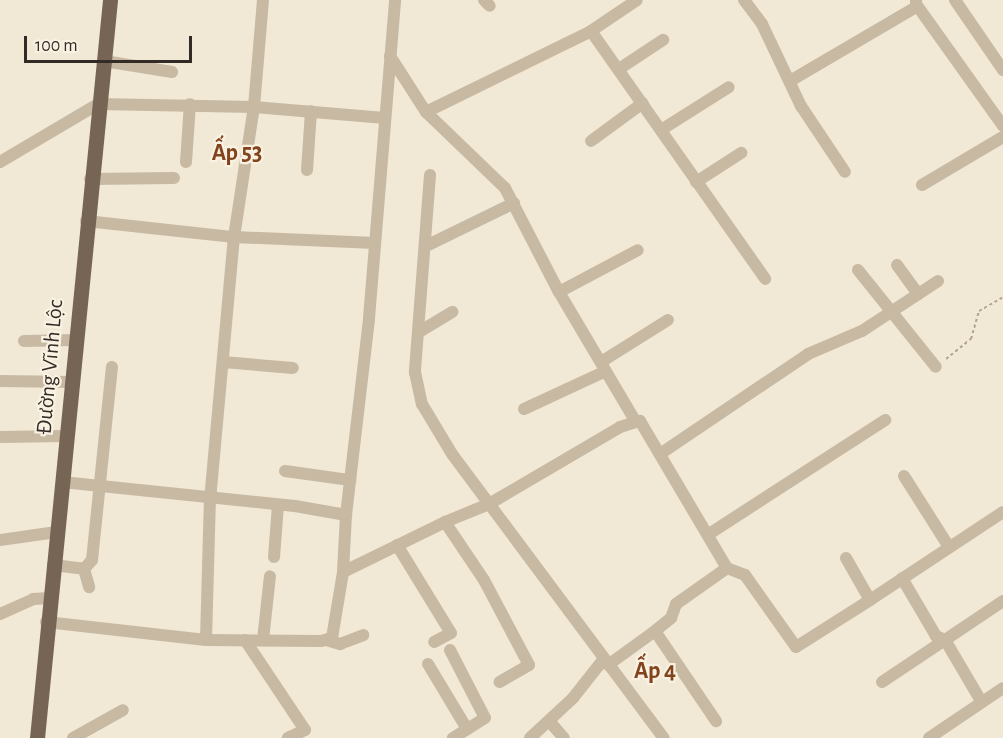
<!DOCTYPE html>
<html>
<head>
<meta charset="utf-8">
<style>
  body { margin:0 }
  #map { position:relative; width:1003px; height:738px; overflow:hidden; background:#f1e8d6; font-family:"Alegreya Sans",sans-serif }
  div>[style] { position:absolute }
  .path>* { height:2px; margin-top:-1px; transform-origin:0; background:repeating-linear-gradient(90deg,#b4a38d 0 3px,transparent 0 6px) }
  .minor>* { height:12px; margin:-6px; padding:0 6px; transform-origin:6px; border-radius:6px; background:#c8b9a2 }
  .major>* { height:15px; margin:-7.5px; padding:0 7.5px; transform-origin:7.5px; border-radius:7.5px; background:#766555 }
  span { translate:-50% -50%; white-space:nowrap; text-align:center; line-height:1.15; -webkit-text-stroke:4.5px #f9f2e2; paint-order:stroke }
  .street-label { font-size:22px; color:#332b25 }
  .neighbourhood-label { font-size:24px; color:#83441d; font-weight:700 }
  .scale { position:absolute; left:24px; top:36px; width:168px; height:27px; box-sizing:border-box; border:3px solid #332b25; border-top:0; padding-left:8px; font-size:18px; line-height:21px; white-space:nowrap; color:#332b25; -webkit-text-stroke:4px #f9f2e2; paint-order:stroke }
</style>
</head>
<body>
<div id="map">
  <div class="path">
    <div style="left:946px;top:359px;width:32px;rotate:-39deg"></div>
    <div style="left:971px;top:339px;width:29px;rotate:-74deg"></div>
    <div style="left:979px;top:311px;width:28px;rotate:-30deg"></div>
  </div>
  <div class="minor">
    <div style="left:484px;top:0;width:8px;rotate:45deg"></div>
    <div style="left:744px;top:0;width:30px;rotate:53deg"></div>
    <div style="left:762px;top:24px;width:91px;rotate:64.6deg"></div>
    <div style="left:801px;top:106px;width:79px;rotate:56.3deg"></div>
    <div style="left:955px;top:0;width:85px;rotate:55.6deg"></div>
    <div style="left:916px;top:4px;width:150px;rotate:54.5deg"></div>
    <div style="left:591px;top:31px;width:303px;rotate:54.9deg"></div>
    <div style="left:390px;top:56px;width:67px;rotate:57.3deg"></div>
    <div style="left:426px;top:112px;width:110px;rotate:43.9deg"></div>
    <div style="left:505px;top:188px;width:117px;rotate:62.6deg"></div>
    <div style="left:559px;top:292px;width:151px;rotate:59.4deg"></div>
    <div style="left:104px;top:61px;width:69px;rotate:9.2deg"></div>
    <div style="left:619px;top:69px;width:53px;rotate:-33.4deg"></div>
    <div style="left:790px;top:81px;width:146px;rotate:-30.4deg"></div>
    <div style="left:916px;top:7px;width:7px;rotate:-90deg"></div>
    <div style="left:426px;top:112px;width:184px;rotate:-26.1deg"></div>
    <div style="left:591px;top:31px;width:55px;rotate:-34deg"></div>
    <div style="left:661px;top:130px;width:80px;rotate:-32.3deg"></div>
    <div style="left:591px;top:141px;width:64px;rotate:-36.2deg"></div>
    <div style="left:0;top:162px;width:114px;rotate:-30.6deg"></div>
    <div style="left:98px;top:104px;width:156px;rotate:1.1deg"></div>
    <div style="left:254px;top:107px;width:131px;rotate:4.8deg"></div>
    <div style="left:186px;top:162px;width:58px;rotate:-86.1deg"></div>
    <div style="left:307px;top:170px;width:59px;rotate:-86.1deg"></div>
    <div style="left:430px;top:175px;width:198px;rotate:94.4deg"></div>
    <div style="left:415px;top:372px;width:33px;rotate:78deg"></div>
    <div style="left:422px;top:404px;width:58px;rotate:59deg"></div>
    <div style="left:452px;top:454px;width:354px;rotate:53.3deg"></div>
    <div style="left:90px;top:179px;width:84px;rotate:-0.7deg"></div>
    <div style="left:696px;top:182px;width:54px;rotate:-32.8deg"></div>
    <div style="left:922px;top:185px;width:94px;rotate:-30.7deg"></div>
    <div style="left:86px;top:221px;width:149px;rotate:6.2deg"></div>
    <div style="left:234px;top:237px;width:141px;rotate:2.4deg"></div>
    <div style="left:426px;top:246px;width:98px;rotate:-26deg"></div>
    <div style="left:897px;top:265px;width:36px;rotate:54deg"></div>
    <div style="left:858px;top:270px;width:124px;rotate:51.2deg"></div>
    <div style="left:559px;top:292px;width:89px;rotate:-28deg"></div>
    <div style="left:419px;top:332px;width:39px;rotate:-31deg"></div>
    <div style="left:24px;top:341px;width:51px;rotate:-1.1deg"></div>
    <div style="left:223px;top:362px;width:70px;rotate:4.9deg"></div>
    <div style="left:601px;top:362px;width:79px;rotate:-32.1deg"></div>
    <div style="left:1px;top:381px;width:70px;rotate:0.8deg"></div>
    <div style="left:524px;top:409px;width:90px;rotate:-24.9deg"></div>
    <div style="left:0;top:437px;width:66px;rotate:-0.9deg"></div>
    <div style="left:660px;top:454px;width:179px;rotate:-34deg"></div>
    <div style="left:808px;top:354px;width:59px;rotate:-23.1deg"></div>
    <div style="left:862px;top:331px;width:91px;rotate:-33.3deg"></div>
    <div style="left:285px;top:471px;width:66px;rotate:7.9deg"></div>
    <div style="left:904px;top:476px;width:84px;rotate:57.6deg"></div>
    <div style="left:62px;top:482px;width:234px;rotate:5.9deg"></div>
    <div style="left:295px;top:506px;width:52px;rotate:10deg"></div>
    <div style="left:445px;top:522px;width:70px;rotate:56.1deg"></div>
    <div style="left:484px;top:580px;width:96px;rotate:62.1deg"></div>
    <div style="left:529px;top:665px;width:34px;rotate:150deg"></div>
    <div style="left:709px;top:534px;width:210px;rotate:-32.9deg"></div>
    <div style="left:0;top:540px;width:57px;rotate:-8.1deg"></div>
    <div style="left:397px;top:545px;width:103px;rotate:58.5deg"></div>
    <div style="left:451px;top:633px;width:19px;rotate:152deg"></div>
    <div style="left:274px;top:557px;width:52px;rotate:-85.6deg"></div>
    <div style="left:846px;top:558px;width:48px;rotate:60.3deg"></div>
    <div style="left:870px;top:600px;width:159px;rotate:-33.5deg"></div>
    <div style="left:53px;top:565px;width:31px;rotate:7deg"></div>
    <div style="left:84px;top:569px;width:19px;rotate:74deg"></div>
    <div style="left:84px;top:569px;width:12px;rotate:-48deg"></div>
    <div style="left:92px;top:560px;width:194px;rotate:-84.1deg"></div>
    <div style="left:343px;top:572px;width:114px;rotate:-26.1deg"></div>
    <div style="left:445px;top:522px;width:48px;rotate:-22.2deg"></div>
    <div style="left:489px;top:504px;width:152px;rotate:-30.4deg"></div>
    <div style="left:620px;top:427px;width:21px;rotate:-17deg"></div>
    <div style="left:640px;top:421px;width:171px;rotate:59.4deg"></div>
    <div style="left:0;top:614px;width:36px;rotate:-24deg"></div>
    <div style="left:33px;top:599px;width:17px;rotate:-3deg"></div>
    <div style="left:46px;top:622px;width:161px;rotate:6.4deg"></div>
    <div style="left:206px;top:640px;width:115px;rotate:0.5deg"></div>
    <div style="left:321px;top:641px;width:11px;rotate:-15deg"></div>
    <div style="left:332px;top:638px;width:67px;rotate:-80.5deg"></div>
    <div style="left:343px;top:572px;width:57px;rotate:-87deg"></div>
    <div style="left:346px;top:515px;width:198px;rotate:-83.3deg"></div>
    <div style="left:369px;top:318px;width:319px;rotate:-85.3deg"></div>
    <div style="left:655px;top:631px;width:21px;rotate:-39deg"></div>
    <div style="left:671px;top:618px;width:15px;rotate:-70deg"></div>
    <div style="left:676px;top:604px;width:62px;rotate:-35.2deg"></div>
    <div style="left:727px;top:568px;width:19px;rotate:21deg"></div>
    <div style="left:745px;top:575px;width:88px;rotate:54.7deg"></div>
    <div style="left:796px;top:647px;width:88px;rotate:-32.4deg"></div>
    <div style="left:206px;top:640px;width:140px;rotate:-88.4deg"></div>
    <div style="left:210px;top:500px;width:264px;rotate:-84.8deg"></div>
    <div style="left:234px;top:237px;width:132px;rotate:-81.3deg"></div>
    <div style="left:254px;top:107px;width:107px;rotate:-85.2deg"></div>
    <div style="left:245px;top:640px;width:108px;rotate:56.3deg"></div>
    <div style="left:305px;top:730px;width:19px;rotate:155deg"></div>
    <div style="left:263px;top:640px;width:64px;rotate:-83.8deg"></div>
    <div style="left:326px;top:640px;width:15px;rotate:16deg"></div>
    <div style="left:340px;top:644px;width:25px;rotate:-21deg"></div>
    <div style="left:450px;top:650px;width:76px;rotate:62.8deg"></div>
    <div style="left:485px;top:718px;width:38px;rotate:148deg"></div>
    <div style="left:428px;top:664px;width:76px;rotate:59deg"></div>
    <div style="left:608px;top:665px;width:58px;rotate:-35.9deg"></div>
    <div style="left:655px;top:631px;width:109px;rotate:55.9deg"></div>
    <div style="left:882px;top:682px;width:76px;rotate:-33.7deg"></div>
    <div style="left:945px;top:640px;width:10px;rotate:-156deg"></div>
    <div style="left:936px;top:636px;width:67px;rotate:-120.4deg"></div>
    <div style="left:981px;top:701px;width:71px;rotate:-120.5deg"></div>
    <div style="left:945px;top:640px;width:70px;rotate:-33.9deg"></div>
    <div style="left:550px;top:722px;width:21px;rotate:49deg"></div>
    <div style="left:73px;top:738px;width:57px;rotate:-29.2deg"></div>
    <div style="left:530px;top:738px;width:59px;rotate:-42.9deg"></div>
    <div style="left:573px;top:698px;width:48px;rotate:-51.7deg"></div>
    <div style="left:929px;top:738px;width:89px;rotate:-34deg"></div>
  </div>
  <div class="major">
    <div style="left:37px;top:738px;width:742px;rotate:-84.35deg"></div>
  </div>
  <div class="street-label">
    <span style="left:50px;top:367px;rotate:-85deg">Đường Vĩnh Lộc</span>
  </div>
  <div class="neighbourhood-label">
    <span style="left:237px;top:154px">Ấp 53</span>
    <span style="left:655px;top:672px">Ấp 4</span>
  </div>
  <div class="scale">100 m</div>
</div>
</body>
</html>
